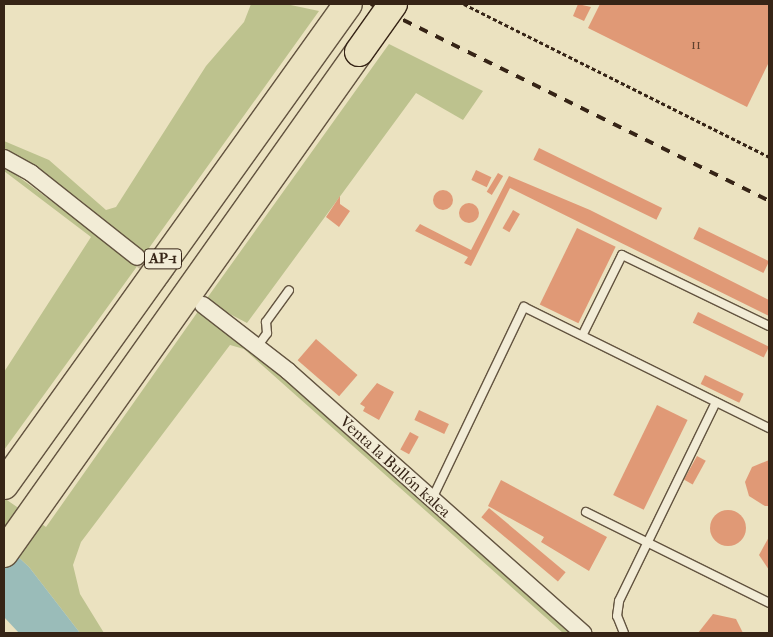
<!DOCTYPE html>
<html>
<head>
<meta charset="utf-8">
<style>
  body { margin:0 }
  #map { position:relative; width:773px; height:637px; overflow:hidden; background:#ebe2c0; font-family:"IM FELL French Canon",serif }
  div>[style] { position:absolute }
  .green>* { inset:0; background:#bdc28e }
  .water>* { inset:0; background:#9abcb9 }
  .building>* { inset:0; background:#e09976; transform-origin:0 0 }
  .round { border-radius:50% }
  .street-tunnel>* { height:16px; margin-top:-8px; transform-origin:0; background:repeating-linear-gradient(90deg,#c7bc9e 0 16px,transparent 0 24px) }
  .path>* { height:2.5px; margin-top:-1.25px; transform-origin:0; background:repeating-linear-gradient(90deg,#362416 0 4px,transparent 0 6.5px) }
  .roads { filter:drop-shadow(1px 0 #635440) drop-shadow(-1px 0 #635440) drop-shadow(0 1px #635440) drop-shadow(0 -1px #635440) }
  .lane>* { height:8px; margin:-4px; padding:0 4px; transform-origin:4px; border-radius:4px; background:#f2ecd6 }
  .street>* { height:16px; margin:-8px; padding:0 8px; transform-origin:8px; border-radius:8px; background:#f2ecd6 }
  .highway>* { height:28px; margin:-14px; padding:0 14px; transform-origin:14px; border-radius:14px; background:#ebe2c0 }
  .rail>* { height:4px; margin-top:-2px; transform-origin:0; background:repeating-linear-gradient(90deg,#362416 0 9px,transparent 0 18px) }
  .bridges { filter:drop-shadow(1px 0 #362416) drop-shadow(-1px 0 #362416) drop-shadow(0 1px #362416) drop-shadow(0 -1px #362416) }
  .highway-bridge>* { height:28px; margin:-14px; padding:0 14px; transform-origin:14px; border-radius:14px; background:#ebe2c0 }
  span { translate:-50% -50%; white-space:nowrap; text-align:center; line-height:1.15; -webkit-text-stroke:4px #f2ecd6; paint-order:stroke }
  .number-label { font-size:14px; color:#60412e }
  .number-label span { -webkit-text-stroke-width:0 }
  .shield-label span { padding:1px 4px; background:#f2ecd6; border:1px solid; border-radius:4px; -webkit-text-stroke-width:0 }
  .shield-label { font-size:15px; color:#362416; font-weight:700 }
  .street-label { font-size:16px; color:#362416 }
  .frame { position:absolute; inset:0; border:5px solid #362416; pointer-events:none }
</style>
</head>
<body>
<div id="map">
  <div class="green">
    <div style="clip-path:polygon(251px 4px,286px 4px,319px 11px,144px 255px,79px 199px,4px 148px,4px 141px,49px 160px,106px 210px,116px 207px,206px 66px,244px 22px)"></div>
    <div style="clip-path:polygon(389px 44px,483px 91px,463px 120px,416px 93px,247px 323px,205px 301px)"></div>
    <div style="clip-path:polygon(4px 166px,138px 265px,4px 450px,4px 372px,91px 237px,4px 171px)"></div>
    <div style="clip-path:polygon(199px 310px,306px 393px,570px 633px,563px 633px,244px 349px,230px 345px,81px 542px,73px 565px,80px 594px,104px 633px,80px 633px,29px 567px,4px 544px,4px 498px,46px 527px)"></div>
  </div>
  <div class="water">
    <div style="clip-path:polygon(4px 544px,29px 567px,80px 633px,19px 633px,4px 617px)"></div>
  </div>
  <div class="building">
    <div style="clip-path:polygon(578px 4px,591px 7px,584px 21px,573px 16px)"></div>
    <div style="clip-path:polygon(600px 4px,769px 4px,769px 62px,747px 107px,588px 28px)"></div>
    <div style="left:539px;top:148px;width:137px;height:13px;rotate:26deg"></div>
    <div style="left:476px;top:170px;width:17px;height:11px;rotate:25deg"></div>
    <div style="left:498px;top:173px;width:6px;height:22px;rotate:31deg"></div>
    <div style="clip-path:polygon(509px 176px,590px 210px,769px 300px,769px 316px,510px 188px,471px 266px,464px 263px,468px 257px,415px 231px,420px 224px,471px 250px)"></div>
    <div class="round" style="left:433px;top:190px;width:20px;height:20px"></div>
    <div style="clip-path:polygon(340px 196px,340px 204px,350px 211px,339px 227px,326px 217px)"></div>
    <div class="round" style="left:459px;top:203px;width:20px;height:20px"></div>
    <div style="left:513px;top:210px;width:8px;height:21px;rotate:30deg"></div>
    <div style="left:699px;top:227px;width:78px;height:13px;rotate:26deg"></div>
    <div style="left:577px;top:228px;width:43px;height:85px;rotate:26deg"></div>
    <div style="left:698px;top:312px;width:79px;height:12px;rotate:26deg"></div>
    <div style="left:316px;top:339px;width:55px;height:28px;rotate:41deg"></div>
    <div style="left:705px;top:375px;width:43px;height:10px;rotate:26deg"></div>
    <div style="clip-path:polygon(377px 383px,394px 392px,379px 420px,363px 411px,365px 407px,360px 404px)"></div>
    <div style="left:657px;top:405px;width:34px;height:100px;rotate:26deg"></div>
    <div style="left:419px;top:410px;width:33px;height:11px;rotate:25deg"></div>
    <div style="left:410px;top:432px;width:10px;height:20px;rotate:29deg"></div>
    <div style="left:697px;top:456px;width:10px;height:27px;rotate:29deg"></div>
    <div style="clip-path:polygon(769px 460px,769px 506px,765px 506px,749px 496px,745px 482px,752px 467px)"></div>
    <div style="clip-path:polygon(501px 480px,607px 537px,589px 571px,541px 542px,544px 537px,488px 506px)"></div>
    <div style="left:489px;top:508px;width:100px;height:12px;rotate:40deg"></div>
    <div class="round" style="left:710px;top:510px;width:36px;height:36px"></div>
    <div style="clip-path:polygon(769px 537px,769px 570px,759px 555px)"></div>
    <div style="clip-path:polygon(713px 614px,736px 619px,743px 633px,698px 633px)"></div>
  </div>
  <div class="street-tunnel">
    <div style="left:137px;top:257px;width:72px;rotate:35.9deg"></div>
  </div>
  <div class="path">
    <div style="left:464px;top:4px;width:341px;rotate:26.6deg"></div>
  </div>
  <div class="roads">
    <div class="lane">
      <div style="left:583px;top:334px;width:88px;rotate:-63.7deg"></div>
      <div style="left:622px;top:255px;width:163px;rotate:25.8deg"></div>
      <div style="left:257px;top:347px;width:17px;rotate:-54deg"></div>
      <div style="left:267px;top:333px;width:11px;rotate:-95deg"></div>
      <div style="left:266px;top:322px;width:39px;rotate:-54deg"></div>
      <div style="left:432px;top:499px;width:213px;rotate:-64.4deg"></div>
      <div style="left:524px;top:307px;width:273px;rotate:26.3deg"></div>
      <div style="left:586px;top:512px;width:204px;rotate:26.4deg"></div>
      <div style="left:624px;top:633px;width:18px;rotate:-112deg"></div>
      <div style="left:617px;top:616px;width:15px;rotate:-82deg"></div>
      <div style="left:619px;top:601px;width:221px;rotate:-64deg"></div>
    </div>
    <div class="street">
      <div style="left:4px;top:158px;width:31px;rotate:29deg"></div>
      <div style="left:31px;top:173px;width:135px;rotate:38.4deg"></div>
      <div style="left:203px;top:305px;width:108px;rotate:37.8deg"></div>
      <div style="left:288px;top:371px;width:395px;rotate:41.6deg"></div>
    </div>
    <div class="highway">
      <div style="left:4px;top:485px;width:591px;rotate:-54.43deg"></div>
      <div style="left:4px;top:553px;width:614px;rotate:-54.68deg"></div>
    </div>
  </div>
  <div class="rail">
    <div style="left:371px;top:4px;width:444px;rotate:26.3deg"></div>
  </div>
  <div class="bridges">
    <div class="highway-bridge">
      <div style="left:359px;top:52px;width:59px;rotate:-54.7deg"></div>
    </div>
  </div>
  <div class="number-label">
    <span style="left:696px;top:45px">11</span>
  </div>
  <div class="shield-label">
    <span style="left:163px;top:259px">AP-1</span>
  </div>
  <div class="street-label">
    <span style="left:395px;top:467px;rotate:42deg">Venta la Bullón kalea</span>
  </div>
  <div class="frame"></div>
</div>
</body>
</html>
